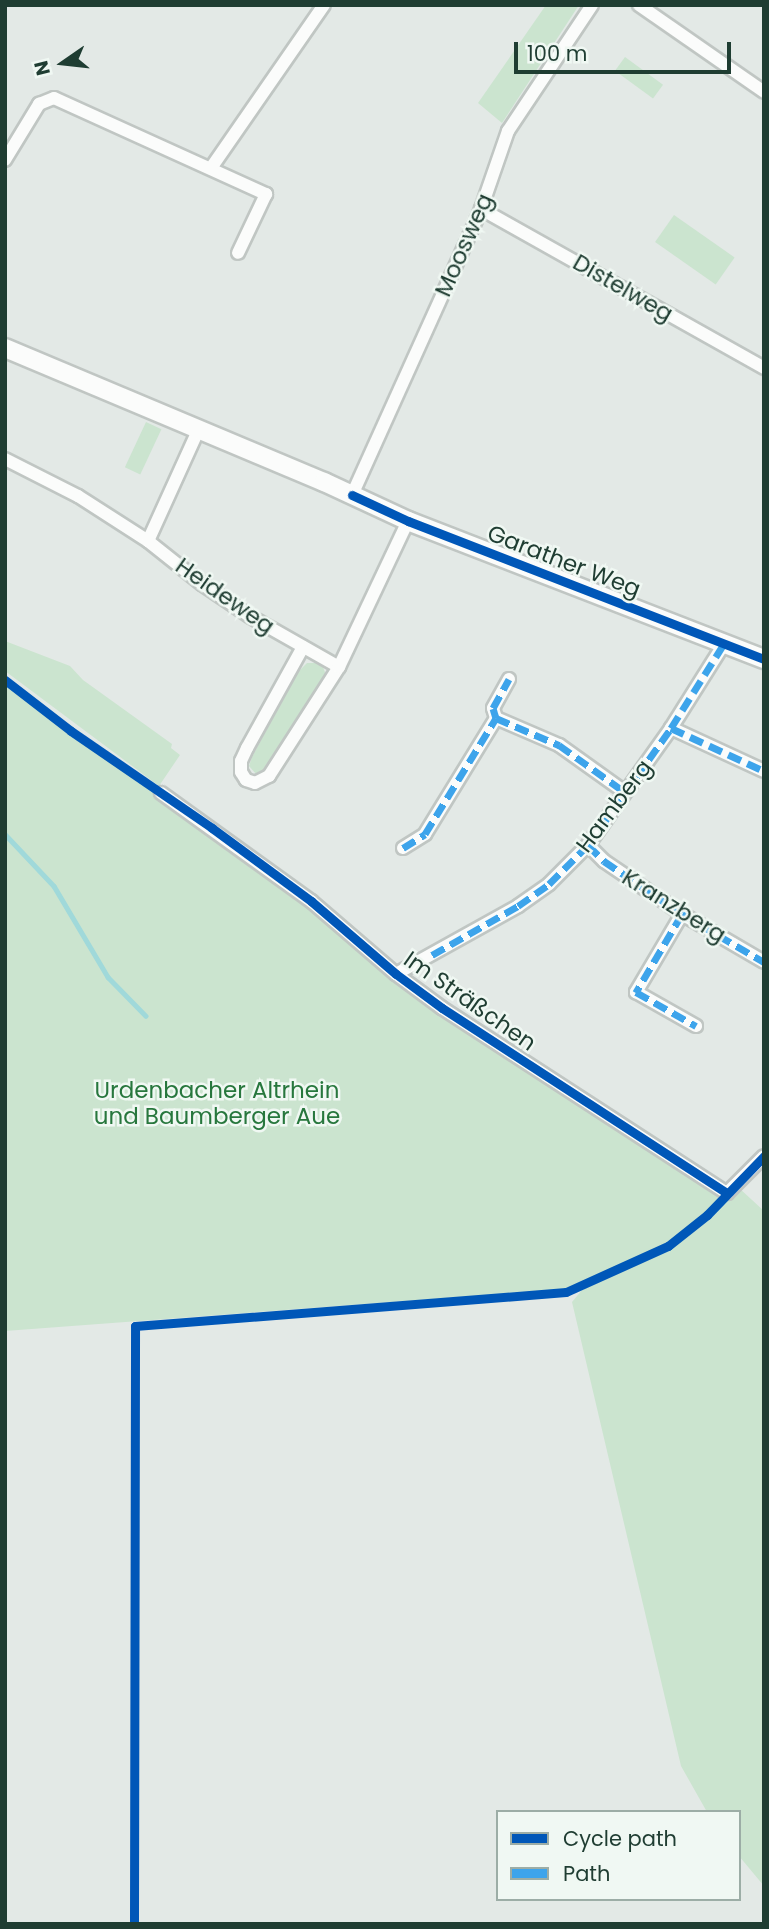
<!DOCTYPE html>
<html>
<head>
<meta charset="utf-8">
<style>
  body { margin:0 }
  #map { position:relative; width:769px; height:1929px; overflow:hidden; background:#e3e9e6; font-family:Poppins,sans-serif }
  div>[style] { position:absolute }
  .green>* { inset:0; background:#cbe4cf; transform-origin:0 0 }
  .stream>* { height:4.5px; margin:-2.25px; padding:0 2.25px; transform-origin:2.25px; border-radius:2.25px; background:#a0d9da }
  .roads { filter:drop-shadow(2px 0 #c0c6c3) drop-shadow(-2px 0 #c0c6c3) drop-shadow(0 2px #c0c6c3) drop-shadow(0 -2px #c0c6c3) }
  .street>* { height:12px; margin:-6px; padding:0 6px; transform-origin:6px; border-radius:6px; background:#fbfcfb }
  .secondary>* { height:18px; margin:-9px; padding:0 9px; transform-origin:9px; border-radius:9px; background:#fbfcfb }
  .quiet>* { height:7px; margin-top:-3.5px; transform-origin:0; background:repeating-linear-gradient(90deg,#3da4eb 0 14px,transparent 0 21px) }
  .cycleway>* { height:9px; margin:-4.5px; padding:0 4.5px; transform-origin:4.5px; border-radius:4.5px; background:#0057b8 }
  span { translate:-50% -50%; white-space:nowrap; text-align:center; line-height:1.15; -webkit-text-stroke:5px #f0f8f3; paint-order:stroke }
  .street-label { font-size:23px; color:#1f3d32 }
  .park-label { font-size:23px; color:#27773d }
  .frame { position:absolute; inset:0; border:7px solid #1f3d32; pointer-events:none }
  .legend { position:absolute; left:496px; top:1810px; width:245px; height:91px; box-sizing:border-box; background:#f0f8f3; border:2px solid #9cada6; margin:0; padding:9px 12px; list-style:none; font-size:21px; color:#1f3d32 }
  .legend li { display:flex; align-items:center; gap:14px; height:35px }
  .legend b { width:35px; border:2px solid #9cada6 }
  .north { position:absolute; left:28px; top:28px; width:70px; height:70px; -webkit-text-stroke:5px #f0f8f3; paint-order:stroke; rotate:256deg; font-size:19px; font-weight:700; line-height:28px; text-align:center; color:#1f3d32 }
  .north::after { content:''; display:block; margin:auto; width:24px; height:32px; background:#1f3d32; clip-path:polygon(50% 0,100% 100%,50% 72%,0 100%) }
  .scale { position:absolute; left:514px; top:42px; width:217px; height:32px; box-sizing:border-box; border:4px solid #1f3d32; border-top:0; padding-left:9px; font-size:21px; line-height:24px; white-space:nowrap; color:#1f3d32; -webkit-text-stroke:5px #f0f8f3; paint-order:stroke }
</style>
</head>
<body>
<div id="map">
  <div class="green">
    <div style="clip-path:polygon(546px 5px,579px 5px,502px 123px,478px 103px)"></div>
    <div style="left:625px;top:57px;width:47px;height:17px;rotate:36deg"></div>
    <div style="left:674px;top:215px;width:74px;height:33px;rotate:35deg"></div>
    <div style="left:146px;top:422px;width:17px;height:50px;rotate:25deg"></div>
    <div style="clip-path:polygon(5px 641px,70px 666px,83px 680px,172px 744px,171px 748px,180px 755px,159px 786px,5px 671px)"></div>
    <div style="clip-path:polygon(307px 663px,318px 663px,323px 667px,326px 675px,325px 682px,265px 772px,256px 774px,249px 766px,252px 757px,296px 674px)"></div>
    <div style="clip-path:polygon(5px 685px,225px 839px,386px 964px,386px 976px,724px 1199px,689px 1234px,710px 1218px,739px 1188px,764px 1211px,764px 1886px,739px 1856px,739px 1812px,707px 1812px,681px 1766px,572px 1302px,582px 1290px,668px 1250px,687px 1235px,579px 1288px,5px 1331px)"></div>
  </div>
  <div class="stream">
    <div style="left:5px;top:834px;width:71px;rotate:46.7deg"></div>
    <div style="left:54px;top:886px;width:106px;rotate:59.3deg"></div>
    <div style="left:108px;top:977px;width:54px;rotate:45.7deg"></div>
  </div>
  <div class="roads">
    <div class="street">
      <div style="left:639px;top:5px;width:152px;rotate:34.8deg"></div>
      <div style="left:5px;top:160px;width:66px;rotate:-58.7deg"></div>
      <div style="left:39px;top:104px;width:16px;rotate:-22deg"></div>
      <div style="left:54px;top:98px;width:233px;rotate:24.4deg"></div>
      <div style="left:266px;top:194px;width:65px;rotate:115.4deg"></div>
      <div style="left:211px;top:168px;width:198px;rotate:-55.3deg"></div>
      <div style="left:481px;top:209px;width:325px;rotate:29.3deg"></div>
      <div style="left:5px;top:459px;width:82px;rotate:26.9deg"></div>
      <div style="left:78px;top:496px;width:83px;rotate:32.7deg"></div>
      <div style="left:148px;top:541px;width:69px;rotate:38.5deg"></div>
      <div style="left:202px;top:584px;width:59px;rotate:34deg"></div>
      <div style="left:251px;top:617px;width:101px;rotate:29.6deg"></div>
      <div style="left:352px;top:495px;width:314px;rotate:-65.7deg"></div>
      <div style="left:481px;top:209px;width:83px;rotate:-70.9deg"></div>
      <div style="left:508px;top:131px;width:151px;rotate:-56.3deg"></div>
      <div style="left:148px;top:541px;width:121px;rotate:-65.6deg"></div>
      <div style="left:303px;top:647px;width:115px;rotate:119deg"></div>
      <div style="left:247px;top:748px;width:14px;rotate:115deg"></div>
      <div style="left:241px;top:761px;width:11px;rotate:90deg"></div>
      <div style="left:241px;top:772px;width:9px;rotate:58deg"></div>
      <div style="left:246px;top:780px;width:9px;rotate:18deg"></div>
      <div style="left:255px;top:783px;width:16px;rotate:-27deg"></div>
      <div style="left:269px;top:776px;width:130px;rotate:-57.3deg"></div>
      <div style="left:339px;top:667px;width:161px;rotate:-64.7deg"></div>
      <div style="left:496px;top:718px;width:10px;rotate:-107deg"></div>
      <div style="left:493px;top:708px;width:33px;rotate:-61deg"></div>
      <div style="left:671px;top:728px;width:102px;rotate:24.8deg"></div>
      <div style="left:161px;top:793px;width:185px;rotate:35.8deg"></div>
      <div style="left:311px;top:901px;width:112px;rotate:40.7deg"></div>
      <div style="left:396px;top:974px;width:57px;rotate:36.5deg"></div>
      <div style="left:442px;top:1008px;width:340px;rotate:33deg"></div>
      <div style="left:727px;top:1193px;width:52px;rotate:-45deg"></div>
      <div style="left:588px;top:845px;width:23px;rotate:45deg"></div>
      <div style="left:604px;top:861px;width:94px;rotate:34.2deg"></div>
      <div style="left:682px;top:914px;width:95px;rotate:30.3deg"></div>
      <div style="left:403px;top:848px;width:26px;rotate:-32deg"></div>
      <div style="left:425px;top:834px;width:136px;rotate:-58.5deg"></div>
      <div style="left:496px;top:718px;width:69px;rotate:23.2deg"></div>
      <div style="left:559px;top:745px;width:81px;rotate:35.5deg"></div>
      <div style="left:682px;top:914px;width:91px;rotate:120.5deg"></div>
      <div style="left:636px;top:992px;width:69px;rotate:29.5deg"></div>
      <div style="left:396px;top:974px;width:140px;rotate:-29.1deg"></div>
      <div style="left:518px;top:906px;width:38px;rotate:-35deg"></div>
      <div style="left:549px;top:884px;width:55px;rotate:-45deg"></div>
      <div style="left:588px;top:845px;width:143px;rotate:-54.6deg"></div>
      <div style="left:671px;top:728px;width:99px;rotate:-57.8deg"></div>
    </div>
    <div class="secondary">
      <div style="left:5px;top:348px;width:346px;rotate:22.8deg"></div>
      <div style="left:324px;top:482px;width:93px;rotate:24.9deg"></div>
      <div style="left:408px;top:521px;width:382px;rotate:21.2deg"></div>
    </div>
  </div>
  <div class="quiet">
    <div style="left:496px;top:718px;width:10px;rotate:-107deg"></div>
    <div style="left:493px;top:708px;width:33px;rotate:-61deg"></div>
    <div style="left:671px;top:728px;width:102px;rotate:24.8deg"></div>
    <div style="left:588px;top:845px;width:23px;rotate:45deg"></div>
    <div style="left:604px;top:861px;width:94px;rotate:34.2deg"></div>
    <div style="left:682px;top:914px;width:95px;rotate:30.3deg"></div>
    <div style="left:403px;top:848px;width:26px;rotate:-32deg"></div>
    <div style="left:425px;top:834px;width:136px;rotate:-58.5deg"></div>
    <div style="left:496px;top:718px;width:69px;rotate:23.2deg"></div>
    <div style="left:559px;top:745px;width:81px;rotate:35.5deg"></div>
    <div style="left:682px;top:914px;width:91px;rotate:120.5deg"></div>
    <div style="left:636px;top:992px;width:69px;rotate:29.5deg"></div>
    <div style="left:432px;top:955px;width:99px;rotate:-29.7deg"></div>
    <div style="left:518px;top:906px;width:38px;rotate:-35deg"></div>
    <div style="left:549px;top:884px;width:55px;rotate:-45deg"></div>
    <div style="left:588px;top:845px;width:143px;rotate:-54.6deg"></div>
    <div style="left:671px;top:728px;width:99px;rotate:-57.8deg"></div>
  </div>
  <div class="cycleway">
    <div style="left:352px;top:495px;width:62px;rotate:24.9deg"></div>
    <div style="left:408px;top:521px;width:382px;rotate:21.2deg"></div>
    <div style="left:5px;top:680px;width:83px;rotate:37.7deg"></div>
    <div style="left:71px;top:731px;width:171px;rotate:34.5deg"></div>
    <div style="left:212px;top:828px;width:123px;rotate:36.4deg"></div>
    <div style="left:311px;top:901px;width:112px;rotate:40.7deg"></div>
    <div style="left:396px;top:974px;width:57px;rotate:36.5deg"></div>
    <div style="left:442px;top:1008px;width:340px;rotate:33deg"></div>
    <div style="left:134px;top:1924px;width:598px;rotate:-89.9deg"></div>
    <div style="left:135px;top:1326px;width:432px;rotate:-4.5deg"></div>
    <div style="left:566px;top:1292px;width:112px;rotate:-24.3deg"></div>
    <div style="left:668px;top:1246px;width:50px;rotate:-38.5deg"></div>
    <div style="left:707px;top:1215px;width:82px;rotate:-46deg"></div>
  </div>
  <div class="street-label">
    <span style="left:464px;top:245px;rotate:-66deg">Moosweg</span>
    <span style="left:623px;top:288px;rotate:30deg">Distelweg</span>
    <span style="left:564px;top:561px;rotate:21deg">Garather Weg</span>
    <span style="left:225px;top:596px;rotate:35deg">Heideweg</span>
    <span style="left:614px;top:806px;rotate:-53deg">Hamberg</span>
    <span style="left:674px;top:906px;rotate:32deg">Kranzberg</span>
    <span style="left:470px;top:1001px;rotate:35deg">Im Sträßchen</span>
  </div>
  <div class="park-label">
    <span style="left:217px;top:1103px">Urdenbacher Altrhein<br>und Baumberger Aue</span>
  </div>
  <div class="frame"></div>
  <ul class="legend">
  <li><b style="height:9px;background:#0057b8"></b>Cycle path</li>
  <li><b style="height:9px;background:#3da4eb"></b>Path</li>
  </ul>
  <div class="north">N</div>
  <div class="scale">100 m</div>
</div>
</body>
</html>
